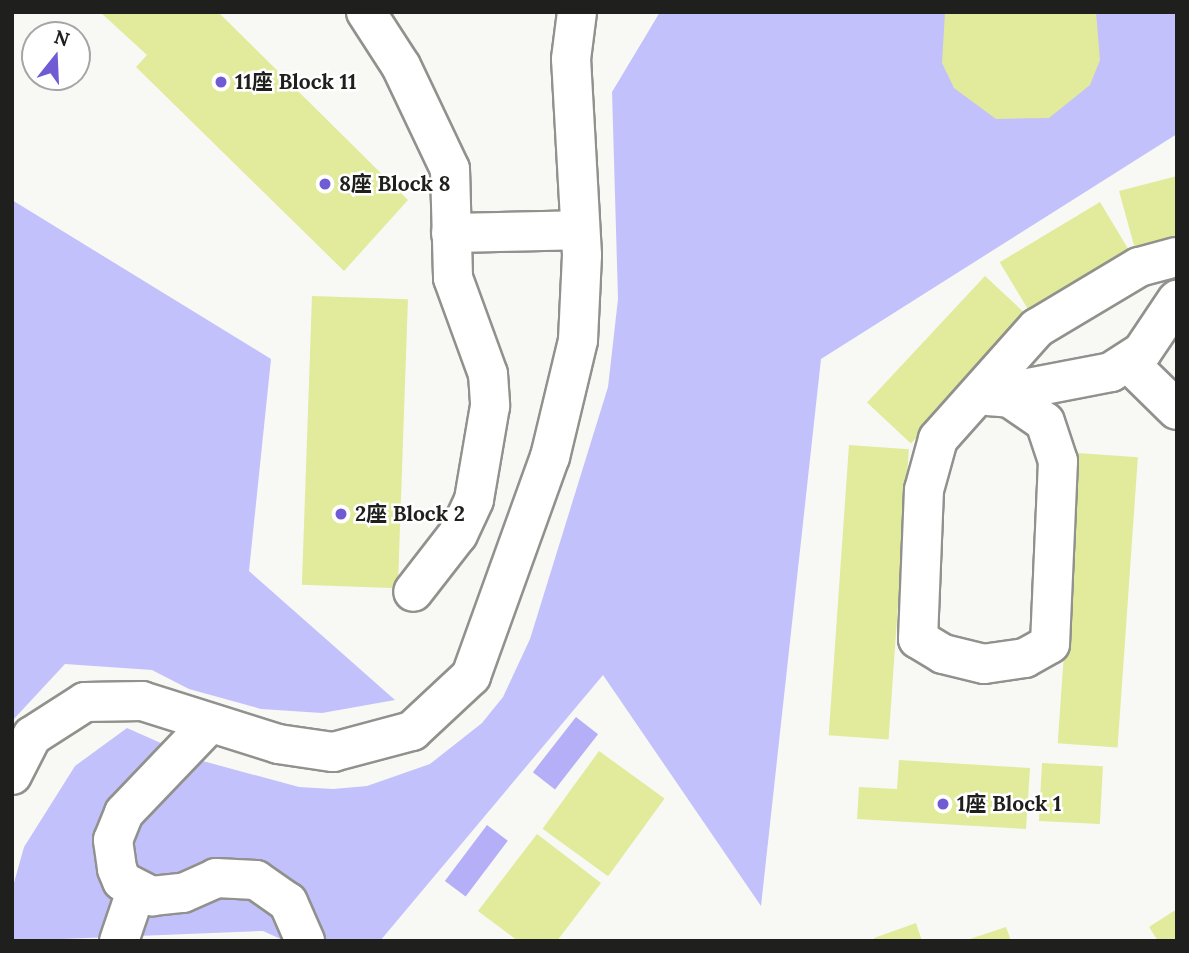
<!DOCTYPE html>
<html>
<head>
<meta charset="utf-8">
<style>
  body { margin:0 }
  #map { position:relative; width:1189px; height:953px; overflow:hidden; background:#f8f9f4; font-family:Lora,"Noto Sans TC",serif }
  div>[style] { position:absolute }
  .forest>* { inset:0; background:#c3c1fb }
  .water>* { inset:0; background:#b4aff7; transform-origin:0 0 }
  .building>* { inset:0; background:#e2ea9b; transform-origin:0 0 }
  .roads { filter:drop-shadow(2px 0 #91918d) drop-shadow(-2px 0 #91918d) drop-shadow(0 2px #91918d) drop-shadow(0 -2px #91918d) }
  .minor>* { height:38px; margin:-19px; padding:0 19px; transform-origin:19px; border-radius:19px; background:#fff }
  .dots>* { width:19px; height:19px; translate:-50% -50%; box-sizing:border-box; border:4px solid #fff; border-radius:50% }
  span { translate:-50% -50%; white-space:nowrap; text-align:center; line-height:1.15; -webkit-text-stroke:5px #fff; paint-order:stroke }
  .poi-label { font-size:21px; color:#1f1f1d; font-weight:700 }
  .left { translate:0 -50%; text-align:left }
  .frame { position:absolute; inset:0; border:14px solid #1f1f1d; pointer-events:none }
  .north { position:absolute; left:21px; top:21px; width:70px; height:70px; box-sizing:border-box; background:#fff; border:2px solid #a5a5a5; border-radius:50%; rotate:18deg; font-size:19px; font-weight:700; line-height:28px; text-align:center; color:#1f1f1d }
  .north::after { content:''; display:block; margin:auto; width:24px; height:32px; background:#705bd5; clip-path:polygon(50% 0,100% 100%,50% 72%,0 100%) }
</style>
</head>
<body>
<div id="map">
  <div class="forest">
    <div style="clip-path:polygon(660px 12px,1177px 12px,1177px 134px,821px 359px,761px 906px,603px 675px,380px 941px,285px 941px,263px 931px,12px 941px,12px 890px,24px 847px,75px 766px,127px 728px,199px 760px,299px 787px,333px 789px,367px 786px,430px 764px,482px 723px,503px 697px,530px 639px,608px 387px,618px 299px,612px 92px)"></div>
    <div style="clip-path:polygon(12px 200px,271px 359px,249px 571px,395px 700px,322px 713px,261px 709px,189px 689px,152px 670px,65px 664px,12px 721px)"></div>
  </div>
  <div class="water">
    <div style="left:576px;top:717px;width:28px;height:70px;rotate:38deg"></div>
    <div style="left:487px;top:825px;width:26px;height:70px;rotate:37deg"></div>
  </div>
  <div class="building">
    <div style="clip-path:polygon(100px 12px,218px 12px,408px 200px,344px 271px,136px 67px,147px 55px)"></div>
    <div style="clip-path:polygon(945px 12px,1096px 12px,1100px 60px,1090px 85px,1049px 118px,996px 119px,954px 88px,942px 63px)"></div>
    <div style="clip-path:polygon(1177px 176px,1177px 238px,1135px 249px,1119px 191px)"></div>
    <div style="left:1100px;top:202px;width:60px;height:117px;rotate:59deg"></div>
    <div style="left:985px;top:276px;width:60px;height:173px;rotate:43deg"></div>
    <div style="left:312px;top:296px;width:96px;height:289px;rotate:2deg"></div>
    <div style="left:849px;top:445px;width:60px;height:291px;rotate:4deg"></div>
    <div style="left:1078px;top:453px;width:60px;height:291px;rotate:4deg"></div>
    <div style="left:599px;top:751px;width:81px;height:96px;rotate:36deg"></div>
    <div style="clip-path:polygon(899px 760px,1030px 768px,1026px 829px,857px 819px,859px 787px,897px 789px)"></div>
    <div style="left:1042px;top:763px;width:61px;height:58px;rotate:3deg"></div>
    <div style="clip-path:polygon(537px 834px,601px 883px,557px 941px,518px 941px,478px 911px)"></div>
    <div style="clip-path:polygon(1177px 909px,1177px 941px,1158px 941px,1149px 927px)"></div>
    <div style="clip-path:polygon(916px 923px,922px 941px,875px 941px,874px 938px)"></div>
    <div style="clip-path:polygon(1006px 927px,1011px 941px,967px 941px,967px 940px)"></div>
  </div>
  <div class="roads">
    <div class="minor">
      <div style="left:366px;top:12px;width:64px;rotate:57.1deg"></div>
      <div style="left:401px;top:66px;width:114px;rotate:64.6deg"></div>
      <div style="left:450px;top:169px;width:109px;rotate:88.4deg"></div>
      <div style="left:453px;top:278px;width:102px;rotate:70deg"></div>
      <div style="left:488px;top:374px;width:32px;rotate:86deg"></div>
      <div style="left:490px;top:406px;width:95px;rotate:99.7deg"></div>
      <div style="left:474px;top:500px;width:38px;rotate:115deg"></div>
      <div style="left:458px;top:534px;width:73px;rotate:127.8deg"></div>
      <div style="left:451px;top:233px;width:129px;rotate:-1.3deg"></div>
      <div style="left:1129px;top:363px;width:67px;rotate:44.4deg"></div>
      <div style="left:992px;top:395px;width:121px;rotate:-10.9deg"></div>
      <div style="left:1111px;top:372px;width:37px;rotate:-33deg"></div>
      <div style="left:1142px;top:352px;width:63px;rotate:-56.1deg"></div>
      <div style="left:988px;top:396px;width:22px;rotate:5deg"></div>
      <div style="left:1010px;top:398px;width:42px;rotate:34.4deg"></div>
      <div style="left:1045px;top:422px;width:41px;rotate:71.6deg"></div>
      <div style="left:1058px;top:461px;width:183px;rotate:92.5deg"></div>
      <div style="left:1050px;top:644px;width:29px;rotate:151deg"></div>
      <div style="left:1025px;top:658px;width:41px;rotate:171.7deg"></div>
      <div style="left:984px;top:664px;width:42px;rotate:-166.3deg"></div>
      <div style="left:943px;top:654px;width:29px;rotate:-149deg"></div>
      <div style="left:918px;top:639px;width:149px;rotate:-87.7deg"></div>
      <div style="left:924px;top:490px;width:53px;rotate:-74.6deg"></div>
      <div style="left:938px;top:439px;width:149px;rotate:-48.3deg"></div>
      <div style="left:1037px;top:328px;width:119px;rotate:-30.9deg"></div>
      <div style="left:1139px;top:267px;width:39px;rotate:-15deg"></div>
      <div style="left:209px;top:724px;width:123px;rotate:133.7deg"></div>
      <div style="left:124px;top:813px;width:29px;rotate:112deg"></div>
      <div style="left:113px;top:840px;width:29px;rotate:82deg"></div>
      <div style="left:117px;top:869px;width:13px;rotate:67deg"></div>
      <div style="left:122px;top:881px;width:34px;rotate:27deg"></div>
      <div style="left:152px;top:896px;width:31px;rotate:-6deg"></div>
      <div style="left:183px;top:893px;width:36px;rotate:-24deg"></div>
      <div style="left:216px;top:878px;width:40px;rotate:2.9deg"></div>
      <div style="left:256px;top:880px;width:39px;rotate:35deg"></div>
      <div style="left:288px;top:902px;width:43px;rotate:66.4deg"></div>
      <div style="left:12px;top:775px;width:44px;rotate:-62.9deg"></div>
      <div style="left:32px;top:736px;width:63px;rotate:-32.7deg"></div>
      <div style="left:85px;top:702px;width:57px;rotate:-1deg"></div>
      <div style="left:142px;top:701px;width:143px;rotate:17.5deg"></div>
      <div style="left:278px;top:744px;width:56px;rotate:8.3deg"></div>
      <div style="left:333px;top:752px;width:82px;rotate:-14.9deg"></div>
      <div style="left:412px;top:731px;width:81px;rotate:-43deg"></div>
      <div style="left:471px;top:676px;width:233px;rotate:-70.2deg"></div>
      <div style="left:550px;top:457px;width:120px;rotate:-76.5deg"></div>
      <div style="left:578px;top:340px;width:85px;rotate:-87.3deg"></div>
      <div style="left:582px;top:255px;width:196px;rotate:-93.2deg"></div>
      <div style="left:571px;top:59px;width:47px;rotate:-82.7deg"></div>
      <div style="left:119px;top:941px;width:53px;rotate:-71.2deg"></div>
    </div>
  </div>
  <div class="dots">
    <div style="left:221px;top:82px;background:#705bd5"></div>
    <div style="left:325px;top:184px;background:#705bd5"></div>
    <div style="left:341px;top:514px;background:#705bd5"></div>
    <div style="left:943px;top:804px;background:#705bd5"></div>
  </div>
  <div class="poi-label">
    <span class="left" style="left:235px;top:82px">11座 Block 11</span>
    <span class="left" style="left:339px;top:184px">8座 Block 8</span>
    <span class="left" style="left:355px;top:514px">2座 Block 2</span>
    <span class="left" style="left:957px;top:804px">1座 Block 1</span>
  </div>
  <div class="frame"></div>
  <div class="north">N</div>
</div>
</body>
</html>
